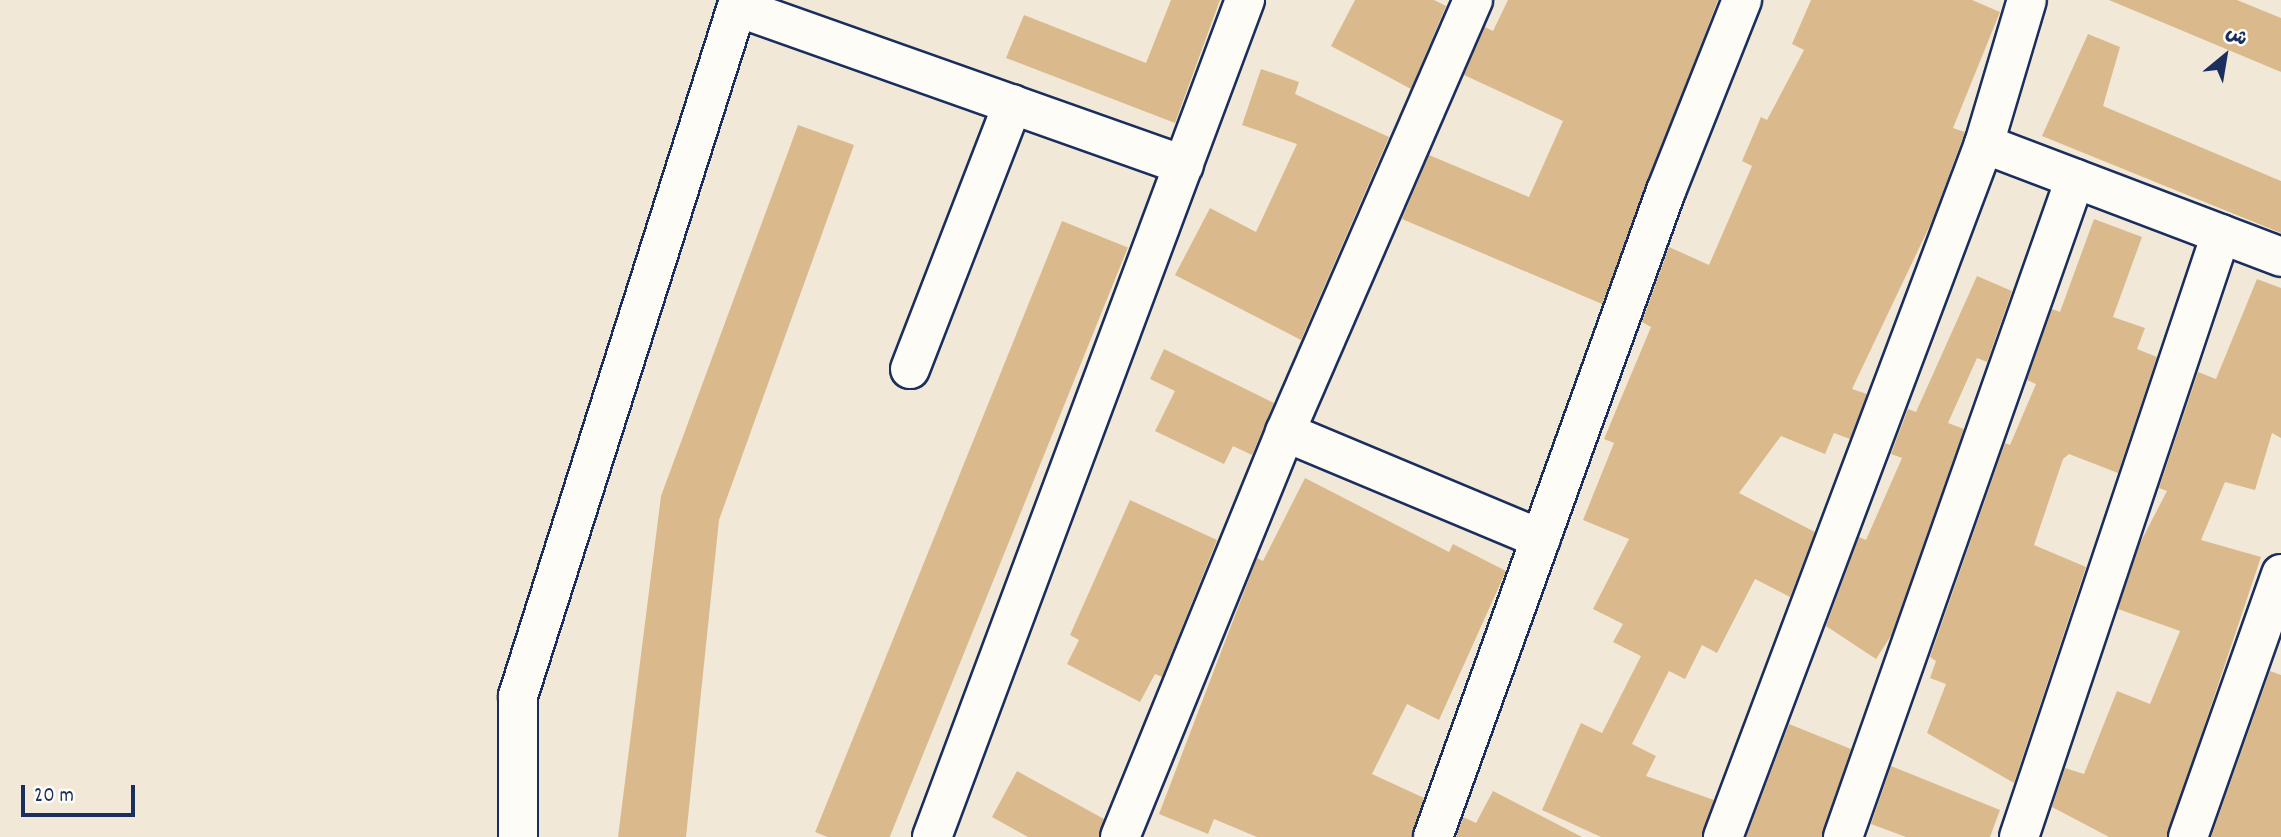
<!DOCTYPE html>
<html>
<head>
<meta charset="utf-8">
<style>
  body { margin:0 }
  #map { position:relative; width:2281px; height:837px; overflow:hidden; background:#f2e8d7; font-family:Dekko,"Playpen Sans Arabic",sans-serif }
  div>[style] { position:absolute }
  .building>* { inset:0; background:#daba8d; transform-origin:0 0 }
  .roads { filter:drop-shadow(2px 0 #1b2f5e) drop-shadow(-2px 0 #1b2f5e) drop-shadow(0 2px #1b2f5e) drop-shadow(0 -2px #1b2f5e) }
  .street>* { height:38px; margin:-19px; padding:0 19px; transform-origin:19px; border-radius:19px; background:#fdfcf7 }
  .secondary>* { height:38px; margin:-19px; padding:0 19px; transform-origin:19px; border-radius:19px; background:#fdfcf7 }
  span { translate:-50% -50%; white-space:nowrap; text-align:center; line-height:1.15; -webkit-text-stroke:7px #fdfcf7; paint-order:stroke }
  .north { position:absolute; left:2190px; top:21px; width:70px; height:70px; -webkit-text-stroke:5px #fdfcf7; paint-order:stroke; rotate:30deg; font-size:19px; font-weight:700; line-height:28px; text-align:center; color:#1b2f5e }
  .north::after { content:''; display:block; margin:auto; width:24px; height:32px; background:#1b2f5e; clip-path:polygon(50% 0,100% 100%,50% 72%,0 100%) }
  .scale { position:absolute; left:21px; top:785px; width:114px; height:32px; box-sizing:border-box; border:4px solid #1b2f5e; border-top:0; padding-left:9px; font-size:21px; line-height:24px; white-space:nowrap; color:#1b2f5e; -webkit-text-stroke:5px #fdfcf7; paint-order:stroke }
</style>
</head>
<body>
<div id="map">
  <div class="building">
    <div style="clip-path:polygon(1171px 0,1220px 0,1175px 123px,1006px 58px,1024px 15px,1146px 63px)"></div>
    <div style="clip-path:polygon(1355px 0,1434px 0,1446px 6px,1411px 89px,1331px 46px)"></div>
    <div style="clip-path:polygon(1508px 0,1718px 0,1602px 304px,1402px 219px,1429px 155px,1529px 197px,1563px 121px,1464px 75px,1485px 27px,1493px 31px)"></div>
    <div style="clip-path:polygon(1811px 0,1972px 0,2000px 12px,1953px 128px,1965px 132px,1932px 221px,1852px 389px,1867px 394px,1850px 439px,1834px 433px,1825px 454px,1781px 436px,1739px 493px,1815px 532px,1790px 597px,1755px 579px,1717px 653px,1702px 645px,1685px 679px,1669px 671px,1632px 744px,1656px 756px,1646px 776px,1714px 800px,1702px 837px,1601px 837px,1542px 810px,1581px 723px,1602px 733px,1641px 656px,1613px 642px,1623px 624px,1593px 609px,1629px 539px,1583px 520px,1614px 443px,1604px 439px,1651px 327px,1642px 322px,1669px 247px,1709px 265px,1752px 166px,1742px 161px,1761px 117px,1767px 120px,1804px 50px,1792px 44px)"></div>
    <div style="clip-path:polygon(2109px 0,2237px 0,2281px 18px,2281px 72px)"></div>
    <div style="clip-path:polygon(2088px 34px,2120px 47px,2103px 106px,2281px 181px,2281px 233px,2042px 136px)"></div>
    <div style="clip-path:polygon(1261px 69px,1299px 82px,1295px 94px,1389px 137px,1301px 340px,1175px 275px,1210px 208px,1256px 232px,1297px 144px,1242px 125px)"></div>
    <div style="clip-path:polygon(798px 125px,854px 145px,719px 520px,686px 837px,618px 837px,661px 496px)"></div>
    <div style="clip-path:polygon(2094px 219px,2142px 237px,2113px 317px,2145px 328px,2137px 349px,2157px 357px,2118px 473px,2069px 454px,2063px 459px,2034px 545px,2086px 567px,2014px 783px,1927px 733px,1946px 684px,1930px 678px,1936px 661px,1930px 657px,2005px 443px,2010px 445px,2036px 384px,2027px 380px,2052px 309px,2060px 312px)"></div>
    <div style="left:1062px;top:221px;width:71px;height:659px;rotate:22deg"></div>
    <div style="clip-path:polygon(1977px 276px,2012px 291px,1987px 362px,1977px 358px,1948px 423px,1964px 429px,1892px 634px,1876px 659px,1826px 626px,1859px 537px,1866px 540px,1902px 458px,1891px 454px,1908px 409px,1916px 412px)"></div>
    <div style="clip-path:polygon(2257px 279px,2281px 288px,2281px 438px,2272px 433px,2255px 490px,2225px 482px,2201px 540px,2261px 557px,2167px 837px,2109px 837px,2052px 807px,2065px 768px,2084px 774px,2117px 691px,2150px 704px,2180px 631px,2118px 609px,2140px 543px,2167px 491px,2159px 488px,2198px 372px,2216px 379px)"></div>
    <div style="clip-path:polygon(1164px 349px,1274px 403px,1252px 455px,1233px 446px,1224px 464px,1155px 431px,1175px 391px,1150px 379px)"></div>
    <div style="clip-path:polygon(1305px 478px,1449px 552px,1453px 544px,1506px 571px,1439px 720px,1407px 704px,1372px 774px,1424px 798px,1412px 837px,1257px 837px,1214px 819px,1208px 834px,1159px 814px,1257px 558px,1263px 561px)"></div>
    <div style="clip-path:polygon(1130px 500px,1217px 540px,1162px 677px,1155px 674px,1140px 702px,1067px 664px,1079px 640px,1070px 635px)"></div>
    <div style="clip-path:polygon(2270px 671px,2281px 675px,2281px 837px,2211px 837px)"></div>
    <div style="clip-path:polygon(1789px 724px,1851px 749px,1822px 837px,1746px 837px)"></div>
    <div style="clip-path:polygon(1891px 766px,2000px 810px,1990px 837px,1906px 837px,1871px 824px)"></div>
    <div style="clip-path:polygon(1017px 771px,1104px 819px,1099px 837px,1028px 837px,992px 817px)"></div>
    <div style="clip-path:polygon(1493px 791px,1582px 837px,1456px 837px,1463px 817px,1476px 823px)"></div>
  </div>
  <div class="roads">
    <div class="street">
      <div style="left:1473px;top:0;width:471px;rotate:113.5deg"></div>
      <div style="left:1285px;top:432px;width:277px;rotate:22.7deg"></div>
      <div style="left:737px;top:7px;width:474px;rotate:19.5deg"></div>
      <div style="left:1984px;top:144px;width:318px;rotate:20.8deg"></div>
      <div style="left:910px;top:369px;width:284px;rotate:-68.8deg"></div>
      <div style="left:518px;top:837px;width:141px;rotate:-90deg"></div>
      <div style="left:518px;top:696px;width:730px;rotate:-72.38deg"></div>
      <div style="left:932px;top:837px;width:894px;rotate:-69.5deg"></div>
      <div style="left:1120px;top:837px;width:437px;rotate:-67.8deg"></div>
      <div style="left:1433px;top:837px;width:687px;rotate:-70.17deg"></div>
      <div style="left:1666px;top:191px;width:206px;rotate:-68.3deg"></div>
      <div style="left:1843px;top:837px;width:698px;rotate:-70.58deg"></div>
      <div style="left:2019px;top:837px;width:636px;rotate:-71.48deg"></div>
      <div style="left:2188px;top:837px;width:279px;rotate:-70.5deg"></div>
    </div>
    <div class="secondary">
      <div style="left:1723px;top:837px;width:741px;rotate:-69.36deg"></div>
      <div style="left:1984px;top:144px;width:150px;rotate:-73.4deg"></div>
    </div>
  </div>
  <div class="north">ش</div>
  <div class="scale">20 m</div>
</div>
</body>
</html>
